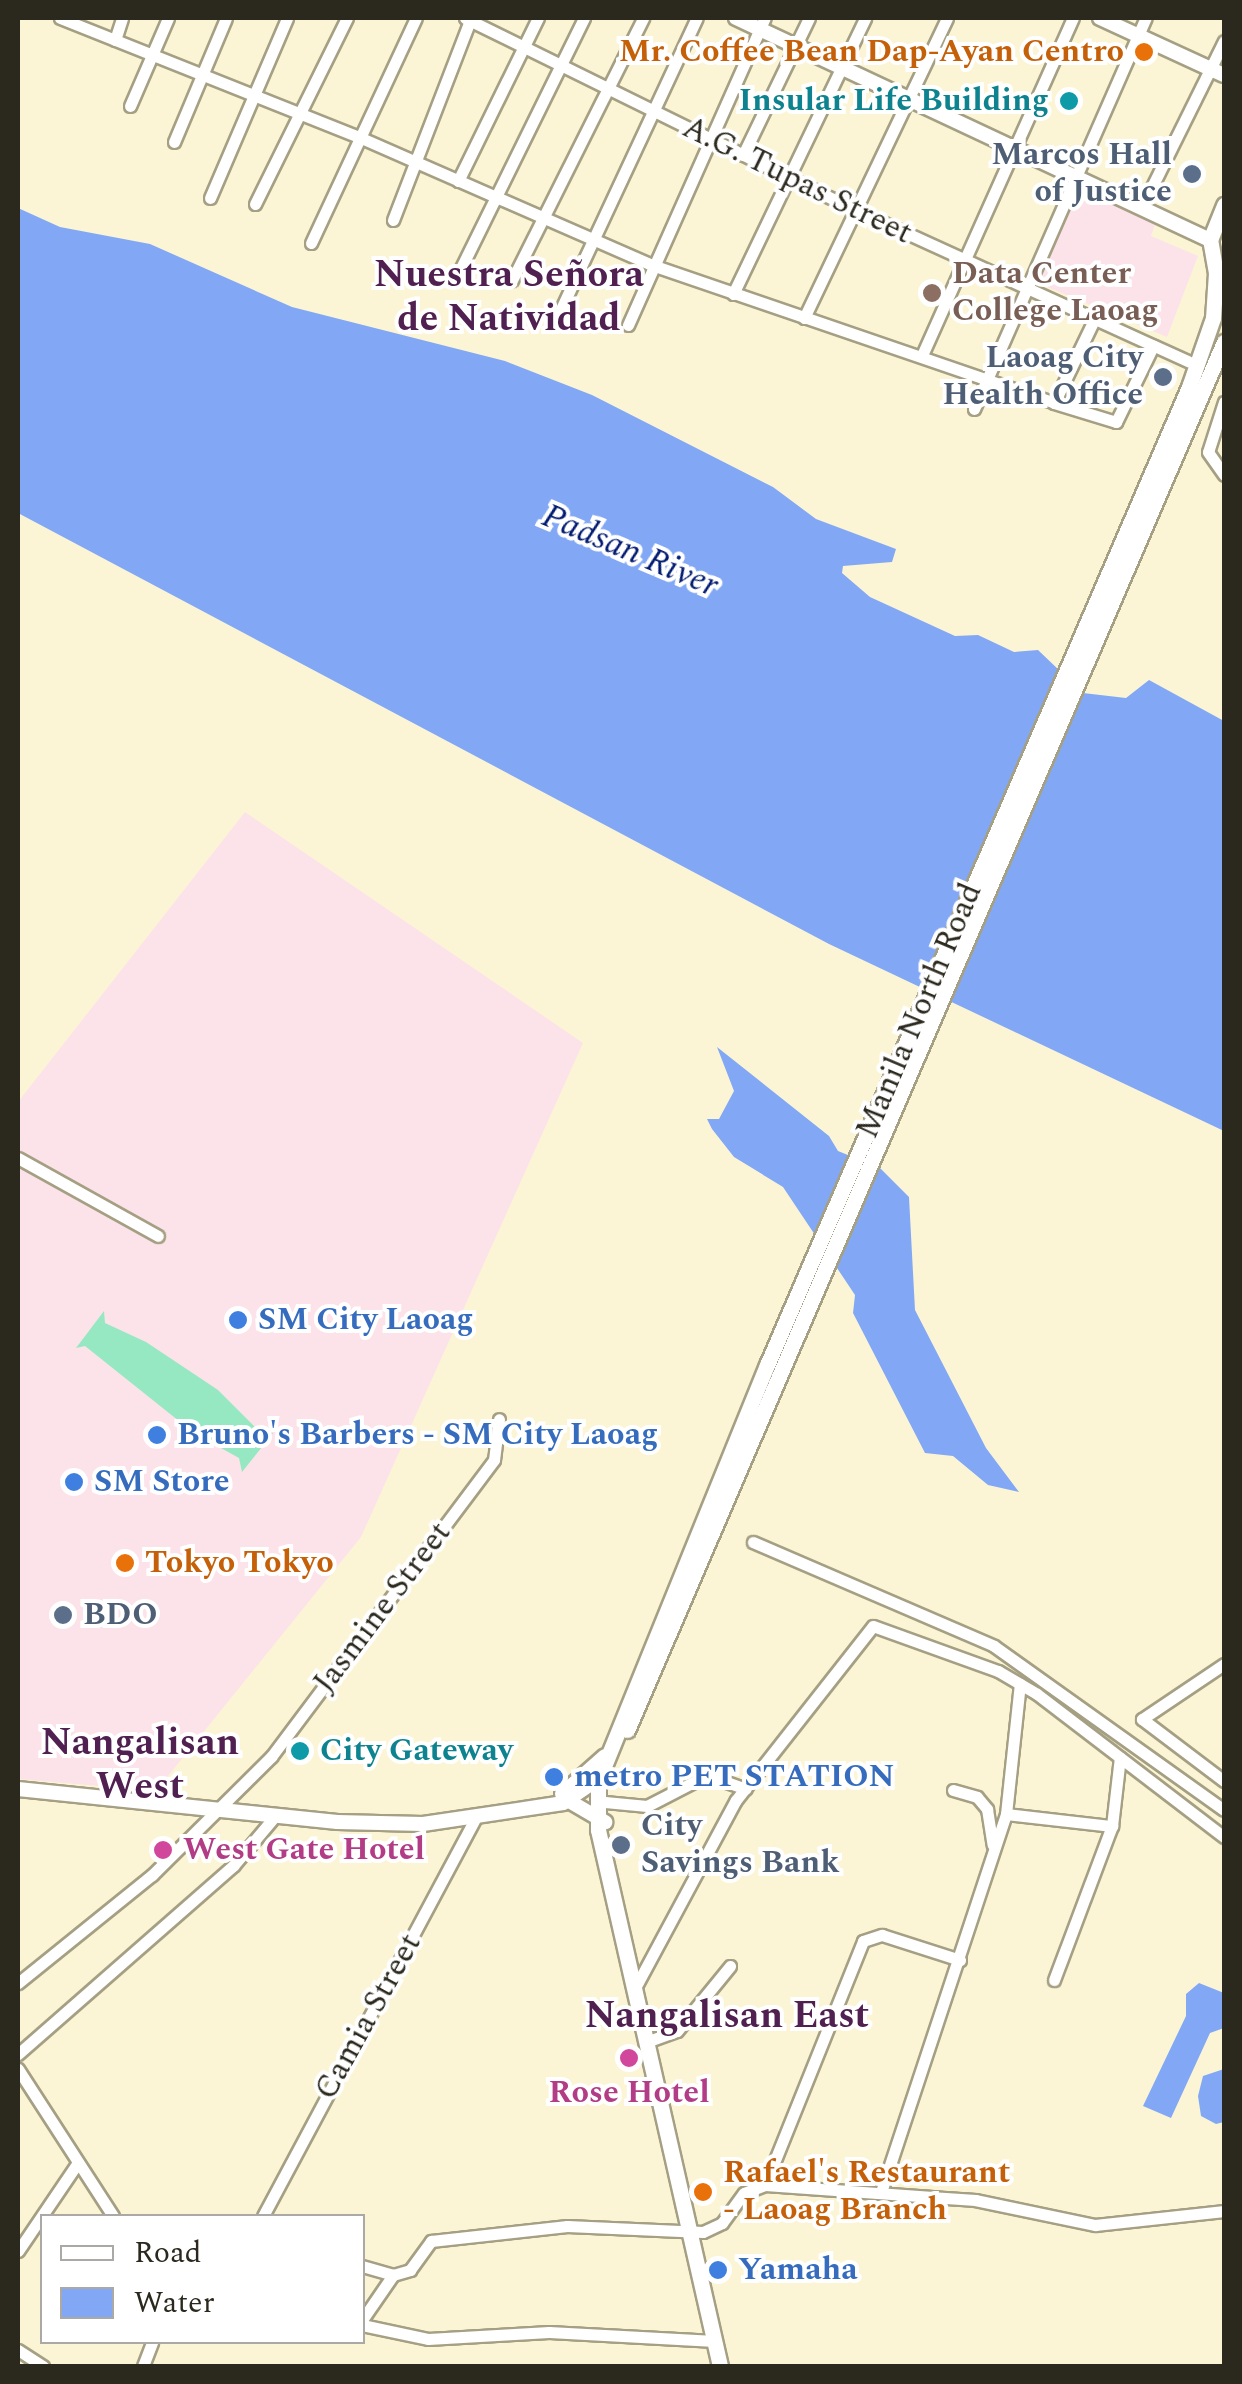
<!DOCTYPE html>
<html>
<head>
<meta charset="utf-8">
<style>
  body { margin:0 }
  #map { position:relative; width:1242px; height:2384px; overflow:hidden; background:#fbf5d6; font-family:Spectral,serif }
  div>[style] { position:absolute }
  .commercial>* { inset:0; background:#fce2e9 }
  .green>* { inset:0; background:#96e8c2 }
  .water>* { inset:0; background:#82a8f5 }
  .roads { filter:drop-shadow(2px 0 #a59f83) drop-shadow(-2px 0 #a59f83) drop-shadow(0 2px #a59f83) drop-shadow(0 -2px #a59f83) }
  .minor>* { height:11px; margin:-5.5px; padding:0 5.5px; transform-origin:5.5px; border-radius:5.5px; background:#fff }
  .major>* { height:14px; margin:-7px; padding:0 7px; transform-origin:7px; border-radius:7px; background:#fff }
  .highway>* { height:15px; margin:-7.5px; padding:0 7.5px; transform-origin:7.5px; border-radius:7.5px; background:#fff }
  .dots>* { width:28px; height:28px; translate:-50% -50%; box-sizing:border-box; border:5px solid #fff; border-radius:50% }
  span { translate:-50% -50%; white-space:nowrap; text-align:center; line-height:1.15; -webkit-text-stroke:8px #fff; paint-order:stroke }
  .food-label { font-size:32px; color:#c56008; font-weight:700 }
  .right { translate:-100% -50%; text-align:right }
  .left { translate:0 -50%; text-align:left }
  .culture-label { font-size:32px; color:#0d838f; font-weight:700 }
  .service-label { font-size:32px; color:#4e5e75; font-weight:700 }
  .street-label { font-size:32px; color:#2b281d }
  .education-label { font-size:32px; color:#785e54; font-weight:700 }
  .shop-label { font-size:32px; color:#366cbe; font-weight:700 }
  .hotel-label { font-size:32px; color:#b23c85; font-weight:700 }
  .water-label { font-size:35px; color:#021b72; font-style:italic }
  .quarter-label { font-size:38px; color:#502051; font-weight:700 }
  .frame { position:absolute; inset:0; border:20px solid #2b281d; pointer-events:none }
  .legend { position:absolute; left:40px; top:2214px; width:325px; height:130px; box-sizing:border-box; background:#fff; border:2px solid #aaa9a5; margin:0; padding:12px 18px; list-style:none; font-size:30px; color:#2b281d }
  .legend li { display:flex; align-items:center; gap:20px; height:50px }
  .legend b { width:50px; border:2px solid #aaa9a5 }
</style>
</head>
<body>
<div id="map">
  <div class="commercial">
    <div style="clip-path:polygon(1077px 185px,1156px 221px,1151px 236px,1198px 256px,1167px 337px,1033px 281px)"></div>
    <div style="clip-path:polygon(245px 812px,583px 1043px,361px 1537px,156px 1791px,18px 1779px,18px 1102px)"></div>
  </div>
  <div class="green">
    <div style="clip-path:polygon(104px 1311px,105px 1323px,146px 1342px,218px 1390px,259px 1431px,273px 1433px,242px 1472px,239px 1458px,194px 1433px,85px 1346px,76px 1348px)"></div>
  </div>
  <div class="water">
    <div style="clip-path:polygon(18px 208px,60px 227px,150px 244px,292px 307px,505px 361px,592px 395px,773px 487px,816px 519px,896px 549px,892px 562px,843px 566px,842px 573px,870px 597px,955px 636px,978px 635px,1014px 652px,1038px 650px,1083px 693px,1126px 698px,1149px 680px,1224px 721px,1224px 1131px,829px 944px,18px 513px)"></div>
    <div style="clip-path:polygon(717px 1047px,829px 1136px,838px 1151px,880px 1168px,909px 1197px,915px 1310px,986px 1448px,1019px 1492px,988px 1485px,953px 1456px,925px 1453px,853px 1313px,855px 1295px,783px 1187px,734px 1157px,712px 1129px,707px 1119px,719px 1119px,734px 1091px)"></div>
    <div style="clip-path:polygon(1199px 1983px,1224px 1993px,1224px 2028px,1210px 2033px,1171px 2118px,1143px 2106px,1186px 2016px,1186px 1994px)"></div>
    <div style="clip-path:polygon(1224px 2069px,1224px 2122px,1216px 2124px,1201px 2116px,1198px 2096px,1203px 2076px)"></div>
  </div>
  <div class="roads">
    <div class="minor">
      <div style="left:60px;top:18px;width:322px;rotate:21.7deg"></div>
      <div style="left:359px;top:137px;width:320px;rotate:23.6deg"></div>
      <div style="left:652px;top:265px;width:425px;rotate:18.9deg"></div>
      <div style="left:1054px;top:403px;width:92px;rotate:-64.3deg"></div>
      <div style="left:465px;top:18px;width:436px;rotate:26.2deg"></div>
      <div style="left:856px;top:210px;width:365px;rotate:24.5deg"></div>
      <div style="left:115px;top:40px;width:23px;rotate:-72deg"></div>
      <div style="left:130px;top:106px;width:96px;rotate:-66.6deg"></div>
      <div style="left:174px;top:142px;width:134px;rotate:-67.2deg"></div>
      <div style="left:743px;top:155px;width:152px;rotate:-64.3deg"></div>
      <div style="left:458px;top:181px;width:182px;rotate:-63.9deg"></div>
      <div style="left:210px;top:198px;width:196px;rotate:-66.8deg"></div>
      <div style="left:255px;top:204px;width:208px;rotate:-63.7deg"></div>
      <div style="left:1142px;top:207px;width:185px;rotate:-63.7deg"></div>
      <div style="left:393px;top:220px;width:217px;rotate:-68.9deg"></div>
      <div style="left:311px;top:243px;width:248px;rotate:-65deg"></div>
      <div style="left:460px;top:270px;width:281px;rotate:-63.8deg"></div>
      <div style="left:512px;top:280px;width:293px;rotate:-63.4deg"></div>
      <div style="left:733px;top:294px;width:306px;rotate:-64.4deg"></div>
      <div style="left:561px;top:309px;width:321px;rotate:-65deg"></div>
      <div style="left:804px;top:318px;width:332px;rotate:-64.5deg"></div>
      <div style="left:628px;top:325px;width:336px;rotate:-66deg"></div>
      <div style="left:923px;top:353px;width:367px;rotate:-65.9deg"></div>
      <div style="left:1224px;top:402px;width:52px;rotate:107.7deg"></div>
      <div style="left:1208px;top:452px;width:28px;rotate:55deg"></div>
      <div style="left:1054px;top:403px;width:65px;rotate:17deg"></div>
      <div style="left:1116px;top:422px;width:85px;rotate:-64deg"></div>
      <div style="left:974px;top:409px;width:427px;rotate:-66.3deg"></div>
      <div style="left:18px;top:1158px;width:160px;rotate:29.1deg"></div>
      <div style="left:753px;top:1542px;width:262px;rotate:23.3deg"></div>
      <div style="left:994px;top:1646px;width:282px;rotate:35.5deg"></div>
      <div style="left:1224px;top:1664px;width:99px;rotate:146.1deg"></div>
      <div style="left:1142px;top:1719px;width:103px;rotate:37.1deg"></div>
      <div style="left:953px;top:1790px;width:25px;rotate:16deg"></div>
      <div style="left:977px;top:1797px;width:16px;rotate:50deg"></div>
      <div style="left:987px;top:1809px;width:36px;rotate:81deg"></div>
      <div style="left:605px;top:1802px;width:42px;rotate:5.4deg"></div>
      <div style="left:647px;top:1806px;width:68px;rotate:-27.3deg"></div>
      <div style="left:707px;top:1775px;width:41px;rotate:19.7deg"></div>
      <div style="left:1006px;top:1814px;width:131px;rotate:-83.9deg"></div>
      <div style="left:1054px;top:1980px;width:165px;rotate:-69.4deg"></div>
      <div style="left:18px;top:1983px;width:172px;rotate:-38.9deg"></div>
      <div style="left:152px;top:1875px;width:168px;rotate:-44.8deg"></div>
      <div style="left:271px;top:1757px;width:371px;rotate:-53.1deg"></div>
      <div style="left:494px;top:1460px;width:41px;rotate:-83deg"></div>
      <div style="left:635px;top:1988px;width:213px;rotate:-61.8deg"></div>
      <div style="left:736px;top:1800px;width:221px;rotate:-51.8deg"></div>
      <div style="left:873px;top:1626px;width:133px;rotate:19.8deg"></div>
      <div style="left:998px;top:1671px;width:45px;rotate:30.5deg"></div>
      <div style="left:1037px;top:1694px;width:235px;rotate:37.4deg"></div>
      <div style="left:646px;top:2042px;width:33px;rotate:-20deg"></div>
      <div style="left:677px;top:2031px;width:84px;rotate:-50.8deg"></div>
      <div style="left:18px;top:2054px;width:286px;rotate:-41.2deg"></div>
      <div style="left:233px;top:1866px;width:67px;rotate:-49.9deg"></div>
      <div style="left:18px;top:2069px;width:175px;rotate:57.1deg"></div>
      <div style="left:765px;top:2185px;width:263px;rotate:-68.1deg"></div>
      <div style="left:863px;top:1941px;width:20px;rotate:-18deg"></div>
      <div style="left:882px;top:1935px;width:82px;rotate:17.8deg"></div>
      <div style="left:881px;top:2192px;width:398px;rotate:-71.7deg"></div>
      <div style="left:1006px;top:1814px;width:107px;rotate:6.5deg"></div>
      <div style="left:1112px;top:1826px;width:69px;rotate:-83.4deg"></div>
      <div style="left:263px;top:2216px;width:452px;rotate:-61.9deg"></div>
      <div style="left:18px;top:2251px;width:105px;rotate:-55.9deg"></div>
      <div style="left:362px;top:2266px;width:32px;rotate:16deg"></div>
      <div style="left:362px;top:2320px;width:55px;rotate:-55.4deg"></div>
      <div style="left:393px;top:2275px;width:18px;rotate:-16deg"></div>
      <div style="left:410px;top:2270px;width:36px;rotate:-54deg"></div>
      <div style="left:431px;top:2241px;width:137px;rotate:-6.3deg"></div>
      <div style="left:567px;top:2226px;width:136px;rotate:2.5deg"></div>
      <div style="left:703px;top:2232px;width:21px;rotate:-25deg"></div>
      <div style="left:722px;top:2223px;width:37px;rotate:-54deg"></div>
      <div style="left:744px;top:2193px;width:22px;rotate:-21deg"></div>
      <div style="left:765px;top:2185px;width:211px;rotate:4.1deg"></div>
      <div style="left:975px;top:2200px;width:123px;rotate:11.8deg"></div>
      <div style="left:1095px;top:2225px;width:130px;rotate:-6.2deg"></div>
      <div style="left:362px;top:2325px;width:67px;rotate:12deg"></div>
      <div style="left:428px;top:2339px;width:121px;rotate:-3.3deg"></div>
      <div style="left:549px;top:2332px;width:166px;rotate:3.1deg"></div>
      <div style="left:18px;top:2350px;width:30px;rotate:33deg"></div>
      <div style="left:143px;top:2366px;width:26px;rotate:-69deg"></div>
    </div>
    <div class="major">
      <div style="left:736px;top:18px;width:523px;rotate:25.1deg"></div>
      <div style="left:1100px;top:18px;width:136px;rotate:24.7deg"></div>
      <div style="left:18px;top:1789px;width:321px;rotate:5.9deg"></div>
      <div style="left:337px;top:1822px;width:86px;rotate:1.3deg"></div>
      <div style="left:423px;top:1824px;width:142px;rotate:-8.5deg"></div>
      <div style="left:563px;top:1803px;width:50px;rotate:-34.3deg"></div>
      <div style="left:562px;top:1794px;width:57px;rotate:-41.5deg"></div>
      <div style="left:564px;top:1798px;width:48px;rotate:30.3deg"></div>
    </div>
    <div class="highway">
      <div style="left:627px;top:1730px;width:1511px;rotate:-66.73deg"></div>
      <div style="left:720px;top:2366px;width:550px;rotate:-102.82deg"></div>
      <div style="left:598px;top:1830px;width:49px;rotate:-90deg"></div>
      <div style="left:598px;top:1781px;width:449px;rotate:-67.9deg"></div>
      <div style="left:767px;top:1365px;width:1065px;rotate:-66.66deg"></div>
      <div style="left:1189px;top:387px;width:73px;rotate:-70.8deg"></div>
      <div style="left:1213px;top:318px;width:45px;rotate:-86.2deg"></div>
      <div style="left:1216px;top:273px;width:34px;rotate:-100deg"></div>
      <div style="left:1210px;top:240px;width:38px;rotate:-68deg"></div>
    </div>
  </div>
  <div class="dots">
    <div style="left:1144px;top:52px;background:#e8710a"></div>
    <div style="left:1069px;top:101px;background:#0f9aa8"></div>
    <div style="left:1192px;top:174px;background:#5c6f8a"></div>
    <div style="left:932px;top:293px;background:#8d6e63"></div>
    <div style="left:1163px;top:377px;background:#5c6f8a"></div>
    <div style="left:238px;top:1320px;background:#3f7fe0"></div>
    <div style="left:157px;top:1435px;background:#3f7fe0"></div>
    <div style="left:74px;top:1482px;background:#3f7fe0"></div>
    <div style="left:125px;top:1563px;background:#e8710a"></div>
    <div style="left:63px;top:1615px;background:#5c6f8a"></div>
    <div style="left:300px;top:1751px;background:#0f9aa8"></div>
    <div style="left:554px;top:1777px;background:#3f7fe0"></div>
    <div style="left:621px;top:1845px;background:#5c6f8a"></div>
    <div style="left:163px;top:1850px;background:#d1479c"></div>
    <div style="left:629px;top:2058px;background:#d1479c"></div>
    <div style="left:703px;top:2192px;background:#e8710a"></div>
    <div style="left:718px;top:2270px;background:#3f7fe0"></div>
  </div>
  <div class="food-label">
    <span class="right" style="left:1124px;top:52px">Mr. Coffee Bean Dap-Ayan Centro</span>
    <span class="left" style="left:145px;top:1563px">Tokyo Tokyo</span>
    <span class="left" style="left:723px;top:2192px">Rafael's Restaurant<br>- Laoag Branch</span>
  </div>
  <div class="culture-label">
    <span class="right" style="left:1049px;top:101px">Insular Life Building</span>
    <span class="left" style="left:320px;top:1751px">City Gateway</span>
  </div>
  <div class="service-label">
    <span class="right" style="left:1172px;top:174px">Marcos Hall<br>of Justice</span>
    <span class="right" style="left:1143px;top:377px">Laoag City<br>Health Office</span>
    <span class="left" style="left:83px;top:1615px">BDO</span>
    <span class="left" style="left:641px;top:1845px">City<br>Savings Bank</span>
  </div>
  <div class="street-label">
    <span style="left:797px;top:181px;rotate:26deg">A.G. Tupas Street</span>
    <span style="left:920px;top:1011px;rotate:-67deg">Manila North Road</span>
    <span style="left:383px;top:1608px;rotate:-53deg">Jasmine Street</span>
    <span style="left:369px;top:2017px;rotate:-61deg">Camia Street</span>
  </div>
  <div class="education-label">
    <span class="left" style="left:952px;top:293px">Data Center<br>College Laoag</span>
  </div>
  <div class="shop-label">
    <span class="left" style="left:258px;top:1320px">SM City Laoag</span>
    <span class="left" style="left:177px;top:1435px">Bruno's Barbers - SM City Laoag</span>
    <span class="left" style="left:94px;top:1482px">SM Store</span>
    <span class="left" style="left:574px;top:1777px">metro PET STATION</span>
    <span class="left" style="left:738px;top:2270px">Yamaha</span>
  </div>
  <div class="hotel-label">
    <span class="left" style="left:183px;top:1850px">West Gate Hotel</span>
    <span style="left:629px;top:2093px">Rose Hotel</span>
  </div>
  <div class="water-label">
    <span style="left:630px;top:551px;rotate:23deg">Padsan River</span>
  </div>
  <div class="quarter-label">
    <span style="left:509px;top:298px">Nuestra Señora<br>de Natividad</span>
    <span style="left:140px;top:1766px">Nangalisan<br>West</span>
    <span style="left:727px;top:2017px">Nangalisan East</span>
  </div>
  <div class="frame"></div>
  <ul class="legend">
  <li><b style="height:12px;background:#fff"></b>Road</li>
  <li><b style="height:28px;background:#82a8f5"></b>Water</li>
  </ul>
</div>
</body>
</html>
